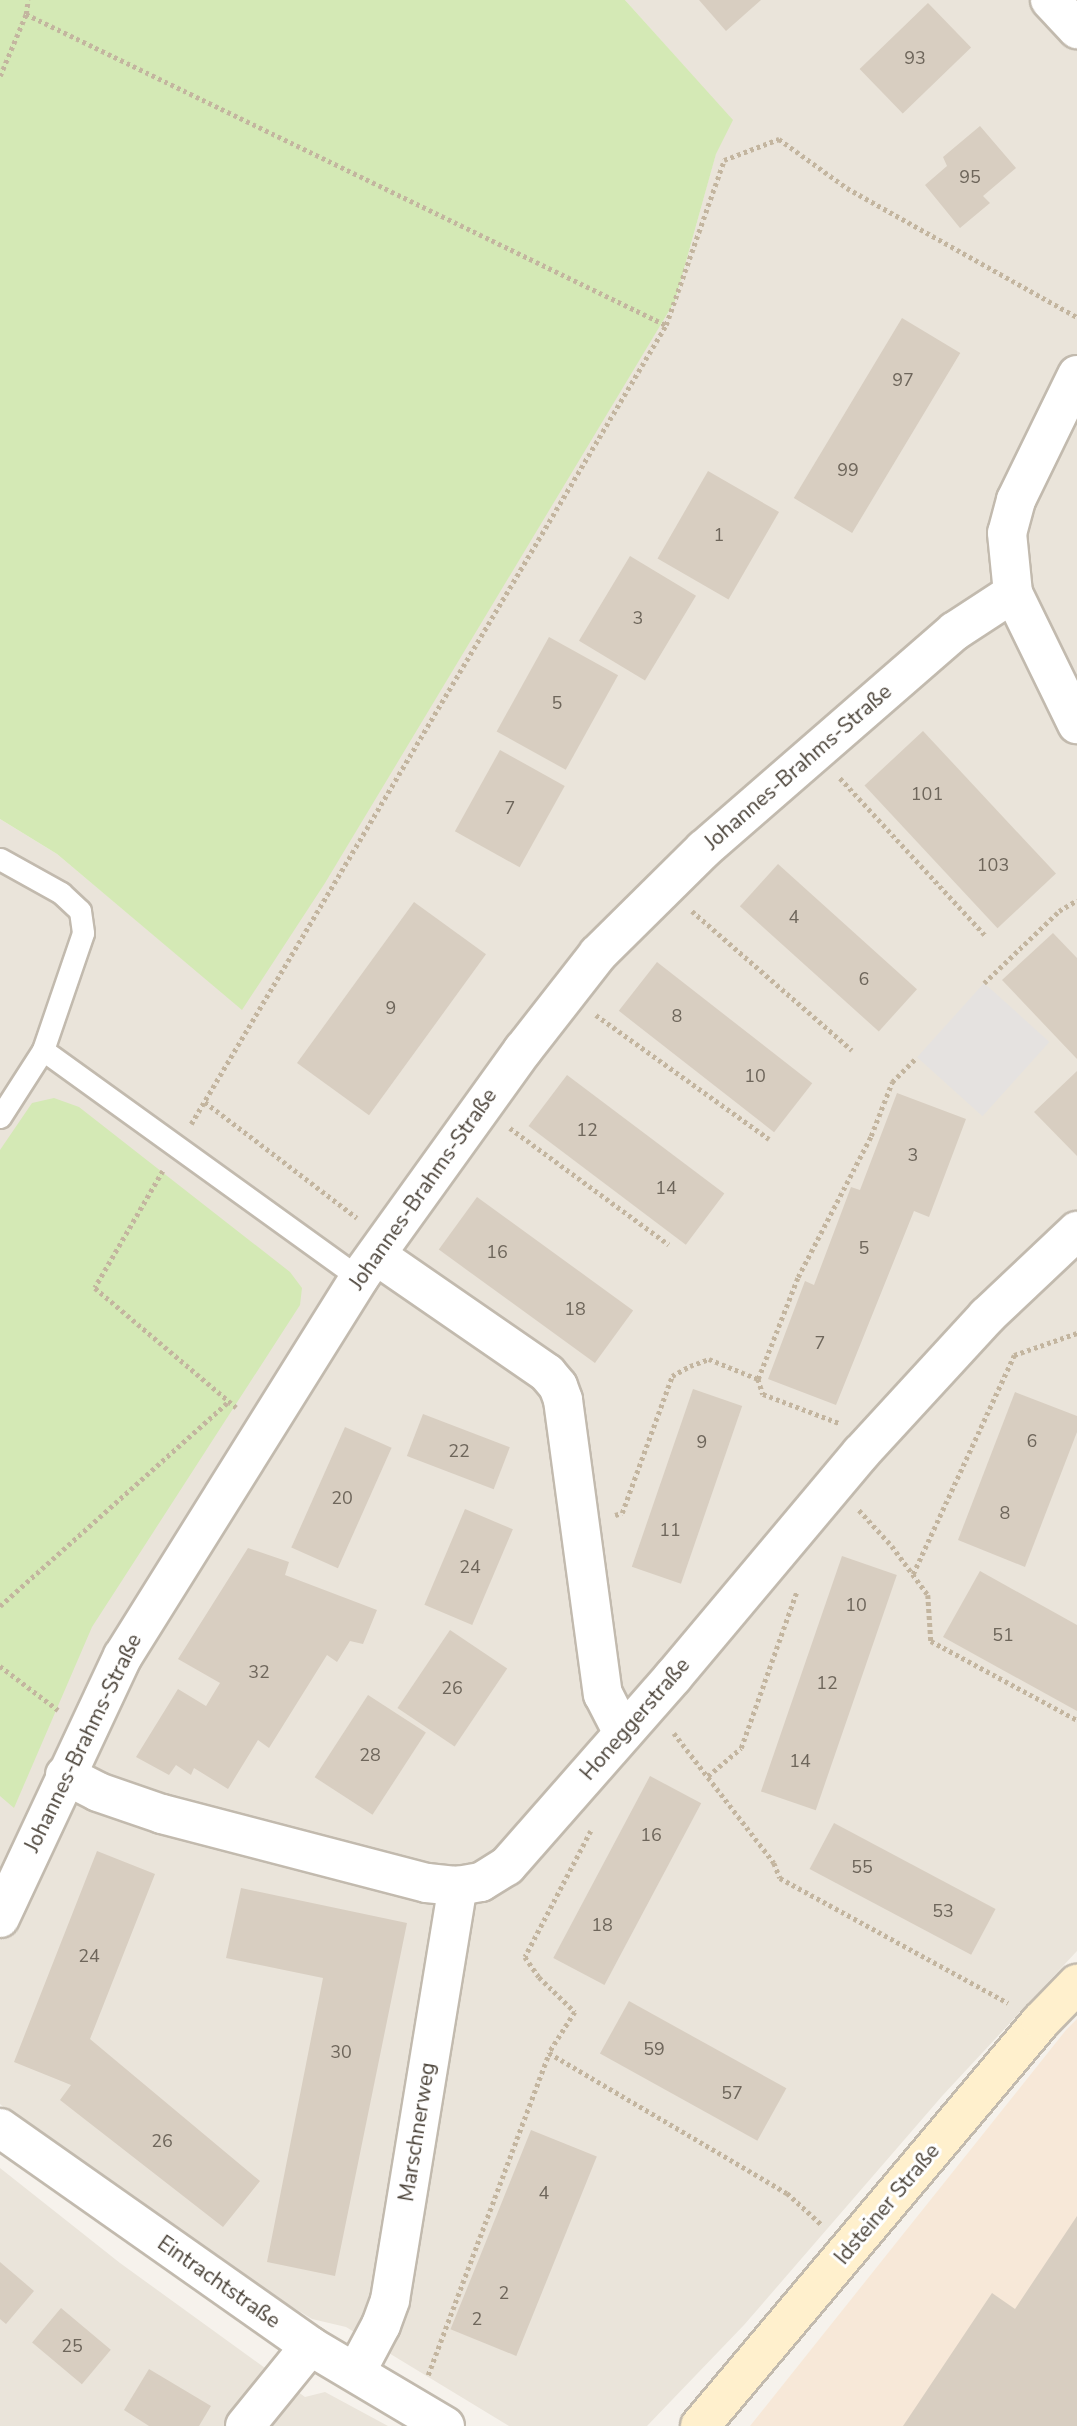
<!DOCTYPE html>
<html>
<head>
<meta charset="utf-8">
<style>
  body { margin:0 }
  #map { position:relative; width:1077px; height:2426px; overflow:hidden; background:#f6f2ec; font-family:"Nunito Sans",sans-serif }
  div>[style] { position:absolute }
  .residential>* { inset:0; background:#eae4da }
  .commercial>* { inset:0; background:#f7e8d8 }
  .green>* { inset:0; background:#d4e9b5 }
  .parking>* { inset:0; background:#e5e2e0; transform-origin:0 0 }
  .building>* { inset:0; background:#d8cec1; transform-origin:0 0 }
  .path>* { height:4.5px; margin-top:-2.25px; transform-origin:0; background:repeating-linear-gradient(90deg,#c3b59f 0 3.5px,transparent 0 7px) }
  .roads { filter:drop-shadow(2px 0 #c2baae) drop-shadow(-2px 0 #c2baae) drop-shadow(0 2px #c2baae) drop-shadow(0 -2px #c2baae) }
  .lane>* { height:21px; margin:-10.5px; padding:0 10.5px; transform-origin:10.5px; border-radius:10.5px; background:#fff }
  .street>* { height:38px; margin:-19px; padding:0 19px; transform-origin:19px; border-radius:19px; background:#fff }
  .secondary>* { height:38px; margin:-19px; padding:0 19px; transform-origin:19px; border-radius:19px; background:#fff0cd }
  span { translate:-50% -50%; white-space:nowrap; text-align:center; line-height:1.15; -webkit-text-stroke:6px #fff; paint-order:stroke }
  .number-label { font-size:18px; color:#6e665b }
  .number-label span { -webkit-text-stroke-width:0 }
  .street-label { font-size:21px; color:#4b4339 }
</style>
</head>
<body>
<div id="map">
  <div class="residential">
    <div style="clip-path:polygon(625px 0,1077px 0,1077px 1951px,943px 2095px,744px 2325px,647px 2426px,509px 2426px,346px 2327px,312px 2319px,232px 2270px,16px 2119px,0 2104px,0 819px,57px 854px,242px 1009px,675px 301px,716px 153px,732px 120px)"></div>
    <div style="clip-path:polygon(0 2168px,120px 2263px,305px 2397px,325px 2392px,388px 2426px,0 2426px)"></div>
  </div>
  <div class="commercial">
    <div style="clip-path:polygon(1077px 2019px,1077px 2426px,750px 2426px,1066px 2030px)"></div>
  </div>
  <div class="green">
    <div style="clip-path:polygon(0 0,625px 0,733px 120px,716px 154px,675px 301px,325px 883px,242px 1010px,57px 854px,0 819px)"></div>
    <div style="clip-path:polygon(54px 1098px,79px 1107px,290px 1272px,302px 1288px,300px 1305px,92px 1627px,14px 1808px,0 1796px,0 1150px,32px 1103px)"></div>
  </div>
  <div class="parking">
    <div style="left:984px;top:983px;width:88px;height:100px;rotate:42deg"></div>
  </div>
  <div class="building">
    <div style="clip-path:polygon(699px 0,761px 0,726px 31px)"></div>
    <div style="left:928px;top:3px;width:62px;height:95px;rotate:46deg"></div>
    <div style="clip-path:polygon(980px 126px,1016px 168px,983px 196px,990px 203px,960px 228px,925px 185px,947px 166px,943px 157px)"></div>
    <div style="left:902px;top:318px;width:68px;height:210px;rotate:31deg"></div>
    <div style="left:708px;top:471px;width:82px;height:101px;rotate:30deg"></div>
    <div style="left:630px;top:556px;width:77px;height:99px;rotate:31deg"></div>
    <div style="left:549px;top:637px;width:79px;height:108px;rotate:29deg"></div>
    <div style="left:923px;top:731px;width:195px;height:80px;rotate:47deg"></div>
    <div style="left:500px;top:750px;width:74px;height:93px;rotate:29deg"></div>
    <div style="left:778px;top:864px;width:187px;height:57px;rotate:42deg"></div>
    <div style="left:414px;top:902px;width:89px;height:199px;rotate:36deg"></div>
    <div style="clip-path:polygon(1053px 933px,1077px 958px,1077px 1059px,1002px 980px)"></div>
    <div style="left:657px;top:962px;width:197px;height:62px;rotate:38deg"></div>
    <div style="clip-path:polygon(1077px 1071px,1077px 1156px,1034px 1112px)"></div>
    <div style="left:567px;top:1075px;width:197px;height:64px;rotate:37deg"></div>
    <div style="clip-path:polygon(897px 1093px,966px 1119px,929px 1217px,914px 1211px,836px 1405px,768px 1379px,805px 1281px,814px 1285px,851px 1187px,860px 1190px)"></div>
    <div style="left:477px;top:1197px;width:193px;height:65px;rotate:36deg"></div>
    <div style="left:693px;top:1389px;width:52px;height:188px;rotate:19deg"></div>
    <div style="clip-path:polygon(1015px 1392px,1077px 1416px,1077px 1432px,1025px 1567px,958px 1540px)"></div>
    <div style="left:423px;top:1414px;width:93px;height:45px;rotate:21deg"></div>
    <div style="left:345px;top:1427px;width:51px;height:132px;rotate:24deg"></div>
    <div style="left:465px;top:1509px;width:52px;height:104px;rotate:23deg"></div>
    <div style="clip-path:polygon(248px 1548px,289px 1562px,285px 1575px,377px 1610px,363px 1644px,350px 1641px,337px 1662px,327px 1655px,269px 1748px,258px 1740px,228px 1789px,194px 1768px,191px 1775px,176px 1765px,169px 1775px,136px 1757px,178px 1689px,206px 1706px,220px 1683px,178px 1659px)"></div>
    <div style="left:842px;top:1556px;width:58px;height:249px;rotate:19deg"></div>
    <div style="clip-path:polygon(980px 1571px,1077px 1625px,1077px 1711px,943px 1637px)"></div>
    <div style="left:450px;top:1630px;width:69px;height:94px;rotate:34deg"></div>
    <div style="left:368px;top:1695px;width:69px;height:98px;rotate:33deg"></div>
    <div style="left:650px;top:1776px;width:58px;height:206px;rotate:28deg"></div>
    <div style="left:834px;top:1823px;width:183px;height:52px;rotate:28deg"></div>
    <div style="clip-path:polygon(97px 1851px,155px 1874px,90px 2039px,260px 2181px,223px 2227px,60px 2100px,71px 2085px,14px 2062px)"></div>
    <div style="clip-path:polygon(241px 1888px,407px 1923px,335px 2276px,267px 2262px,323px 1978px,226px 1958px)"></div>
    <div style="left:629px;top:2001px;width:180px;height:60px;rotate:29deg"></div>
    <div style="left:531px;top:2130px;width:71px;height:215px;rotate:22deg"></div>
    <div style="clip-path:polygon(1077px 2216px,1077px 2426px,903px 2426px,992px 2293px,1015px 2309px)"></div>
    <div style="clip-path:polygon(0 2262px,34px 2291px,6px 2324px,0 2319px)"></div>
    <div style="left:61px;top:2308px;width:65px;height:45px;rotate:40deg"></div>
    <div style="clip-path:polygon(149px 2369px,211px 2406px,199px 2426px,149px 2426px,124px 2410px)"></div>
  </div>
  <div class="path">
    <div style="left:26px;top:14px;width:712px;rotate:25.92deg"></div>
    <div style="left:0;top:76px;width:67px;rotate:-67.2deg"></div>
    <div style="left:26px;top:14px;width:14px;rotate:-82deg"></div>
    <div style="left:840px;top:778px;width:215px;rotate:47.3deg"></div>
    <div style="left:692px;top:911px;width:212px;rotate:41deg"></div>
    <div style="left:984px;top:983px;width:104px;rotate:-43.8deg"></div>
    <div style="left:1059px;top:911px;width:21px;rotate:-31deg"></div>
    <div style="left:596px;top:1015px;width:213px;rotate:35.6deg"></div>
    <div style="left:205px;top:1102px;width:191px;rotate:37.3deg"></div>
    <div style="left:191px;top:1124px;width:930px;rotate:-59.27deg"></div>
    <div style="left:666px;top:325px;width:175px;rotate:-70.6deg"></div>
    <div style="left:724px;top:160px;width:59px;rotate:-20.9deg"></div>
    <div style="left:779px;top:139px;width:84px;rotate:35.8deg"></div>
    <div style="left:847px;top:188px;width:264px;rotate:29.3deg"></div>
    <div style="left:510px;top:1128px;width:197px;rotate:36.3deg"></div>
    <div style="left:163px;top:1171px;width:135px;rotate:120.2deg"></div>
    <div style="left:95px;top:1288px;width:185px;rotate:40.2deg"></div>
    <div style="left:758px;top:1379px;width:110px;rotate:-68.6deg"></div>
    <div style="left:798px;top:1277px;width:159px;rotate:-62.6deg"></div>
    <div style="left:871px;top:1136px;width:58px;rotate:-68.7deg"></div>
    <div style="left:892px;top:1082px;width:35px;rotate:-45deg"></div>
    <div style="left:859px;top:1510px;width:49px;rotate:47.5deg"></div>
    <div style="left:892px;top:1546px;width:61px;rotate:53.7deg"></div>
    <div style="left:928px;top:1595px;width:46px;rotate:86.3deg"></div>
    <div style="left:931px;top:1641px;width:166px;rotate:28.4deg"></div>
    <div style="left:615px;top:1515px;width:7px;rotate:-16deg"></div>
    <div style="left:622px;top:1513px;width:146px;rotate:-69.9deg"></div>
    <div style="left:672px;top:1376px;width:21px;rotate:-29deg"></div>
    <div style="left:690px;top:1366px;width:20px;rotate:-20deg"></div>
    <div style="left:709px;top:1359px;width:53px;rotate:22.2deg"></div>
    <div style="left:758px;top:1379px;width:16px;rotate:72deg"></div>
    <div style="left:763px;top:1394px;width:81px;rotate:20.9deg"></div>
    <div style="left:913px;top:1574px;width:241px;rotate:-65.2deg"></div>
    <div style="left:1014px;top:1355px;width:67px;rotate:-19.2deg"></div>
    <div style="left:0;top:1606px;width:306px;rotate:-41.8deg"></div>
    <div style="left:0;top:1666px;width:73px;rotate:37.2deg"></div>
    <div style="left:674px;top:1733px;width:164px;rotate:52.4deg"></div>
    <div style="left:774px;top:1863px;width:16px;rotate:68deg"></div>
    <div style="left:780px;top:1878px;width:260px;rotate:28.7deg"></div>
    <div style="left:708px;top:1776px;width:43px;rotate:-40.3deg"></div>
    <div style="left:741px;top:1748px;width:167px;rotate:-70.4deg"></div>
    <div style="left:591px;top:1831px;width:142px;rotate:117.6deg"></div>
    <div style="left:525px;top:1957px;width:24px;rotate:55deg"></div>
    <div style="left:539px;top:1977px;width:50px;rotate:44.2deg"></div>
    <div style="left:575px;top:2012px;width:49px;rotate:122.4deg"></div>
    <div style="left:549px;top:2053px;width:276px;rotate:30.5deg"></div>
    <div style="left:787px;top:2193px;width:47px;rotate:42.4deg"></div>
    <div style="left:428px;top:2375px;width:344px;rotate:-69.4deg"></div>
  </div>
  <div class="roads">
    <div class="lane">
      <div style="left:0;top:859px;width:70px;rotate:29.1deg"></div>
      <div style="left:61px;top:893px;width:26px;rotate:43deg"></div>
      <div style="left:80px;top:911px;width:22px;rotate:82deg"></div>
      <div style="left:83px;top:933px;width:124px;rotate:108.9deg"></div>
      <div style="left:43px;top:1050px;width:390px;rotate:35.8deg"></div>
      <div style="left:0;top:1117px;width:80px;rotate:-57.3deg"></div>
    </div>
    <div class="street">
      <div style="left:1050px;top:0;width:40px;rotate:47deg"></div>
      <div style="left:1077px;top:375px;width:139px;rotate:116deg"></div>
      <div style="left:1016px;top:500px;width:34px;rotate:105deg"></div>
      <div style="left:1007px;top:533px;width:60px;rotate:84.3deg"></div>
      <div style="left:1013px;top:593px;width:146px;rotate:64deg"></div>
      <div style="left:376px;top:1255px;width:208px;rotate:34.6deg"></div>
      <div style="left:547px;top:1373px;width:17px;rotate:50deg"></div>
      <div style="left:558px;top:1386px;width:15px;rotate:70deg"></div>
      <div style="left:563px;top:1400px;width:297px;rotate:82.3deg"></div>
      <div style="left:603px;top:1694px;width:44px;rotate:62.9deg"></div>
      <div style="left:65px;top:1775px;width:37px;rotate:27deg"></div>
      <div style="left:98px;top:1792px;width:68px;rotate:19deg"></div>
      <div style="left:162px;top:1814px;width:274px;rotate:14.6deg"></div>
      <div style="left:427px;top:1883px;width:31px;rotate:6deg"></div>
      <div style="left:458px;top:1886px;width:23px;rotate:-10deg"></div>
      <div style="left:481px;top:1882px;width:31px;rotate:-32deg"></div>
      <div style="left:507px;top:1866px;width:252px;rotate:-48.7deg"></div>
      <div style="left:673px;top:1677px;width:292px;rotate:-50deg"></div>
      <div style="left:861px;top:1453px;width:186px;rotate:-47.4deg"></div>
      <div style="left:987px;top:1316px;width:124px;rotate:-43.4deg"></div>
      <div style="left:0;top:1918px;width:289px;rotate:-64.9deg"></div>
      <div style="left:123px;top:1656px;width:446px;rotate:-58deg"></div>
      <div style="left:359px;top:1278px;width:281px;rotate:-54.3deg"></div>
      <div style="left:523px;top:1050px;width:122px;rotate:-52deg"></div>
      <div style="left:598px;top:954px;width:149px;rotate:-44.7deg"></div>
      <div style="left:704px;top:849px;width:332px;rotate:-41deg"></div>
      <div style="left:955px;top:631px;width:69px;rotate:-33.2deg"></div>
      <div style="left:0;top:2128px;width:379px;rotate:35.1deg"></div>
      <div style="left:310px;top:2346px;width:157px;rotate:30.7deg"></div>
      <div style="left:356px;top:2372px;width:53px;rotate:-62deg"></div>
      <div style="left:381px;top:2325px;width:27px;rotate:-70deg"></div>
      <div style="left:390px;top:2300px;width:420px;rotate:-80.7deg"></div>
      <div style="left:245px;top:2426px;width:103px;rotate:-50.9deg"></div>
    </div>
    <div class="secondary">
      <div style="left:700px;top:2426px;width:529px;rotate:-49.9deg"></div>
      <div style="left:1041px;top:2021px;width:52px;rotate:-45.8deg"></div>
    </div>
  </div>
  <div class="number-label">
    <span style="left:915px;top:58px">93</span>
    <span style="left:970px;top:177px">95</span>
    <span style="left:903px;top:380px">97</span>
    <span style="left:848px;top:470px">99</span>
    <span style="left:719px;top:535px">1</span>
    <span style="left:638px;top:618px">3</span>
    <span style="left:557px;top:703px">5</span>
    <span style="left:927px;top:794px">101</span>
    <span style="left:510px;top:808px">7</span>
    <span style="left:993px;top:865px">103</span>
    <span style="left:794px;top:917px">4</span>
    <span style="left:864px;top:979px">6</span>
    <span style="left:391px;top:1008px">9</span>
    <span style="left:677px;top:1016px">8</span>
    <span style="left:755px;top:1076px">10</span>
    <span style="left:587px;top:1130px">12</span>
    <span style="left:913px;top:1155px">3</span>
    <span style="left:666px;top:1188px">14</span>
    <span style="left:864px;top:1248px">5</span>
    <span style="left:497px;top:1252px">16</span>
    <span style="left:575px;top:1309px">18</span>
    <span style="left:820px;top:1343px">7</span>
    <span style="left:1032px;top:1441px">6</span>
    <span style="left:702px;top:1442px">9</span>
    <span style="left:459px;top:1451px">22</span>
    <span style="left:342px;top:1498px">20</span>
    <span style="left:1005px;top:1513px">8</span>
    <span style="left:670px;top:1530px">11</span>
    <span style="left:470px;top:1567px">24</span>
    <span style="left:856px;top:1605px">10</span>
    <span style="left:1003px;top:1635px">51</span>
    <span style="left:259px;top:1672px">32</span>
    <span style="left:827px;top:1683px">12</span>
    <span style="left:452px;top:1688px">26</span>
    <span style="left:370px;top:1755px">28</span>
    <span style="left:800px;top:1761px">14</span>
    <span style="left:651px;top:1835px">16</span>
    <span style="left:862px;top:1867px">55</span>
    <span style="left:943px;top:1911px">53</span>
    <span style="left:602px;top:1925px">18</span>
    <span style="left:89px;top:1956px">24</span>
    <span style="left:654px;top:2049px">59</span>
    <span style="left:341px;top:2052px">30</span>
    <span style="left:732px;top:2093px">57</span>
    <span style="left:162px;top:2141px">26</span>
    <span style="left:544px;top:2193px">4</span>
    <span style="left:504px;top:2293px">2</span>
    <span style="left:477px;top:2319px">2</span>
    <span style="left:72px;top:2346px">25</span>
  </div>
  <div class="street-label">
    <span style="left:798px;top:767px;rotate:-41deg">Johannes-Brahms-Straße</span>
    <span style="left:423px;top:1189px;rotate:-55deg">Johannes-Brahms-Straße</span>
    <span style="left:635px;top:1719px;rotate:-49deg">Honeggerstraße</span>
    <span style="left:83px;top:1743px;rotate:-64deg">Johannes-Brahms-Straße</span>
    <span style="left:417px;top:2132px;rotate:-81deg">Marschnerweg</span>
    <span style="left:887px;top:2204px;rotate:-50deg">Idsteiner Straße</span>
    <span style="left:219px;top:2282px;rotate:35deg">Eintrachtstraße</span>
  </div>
</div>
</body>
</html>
